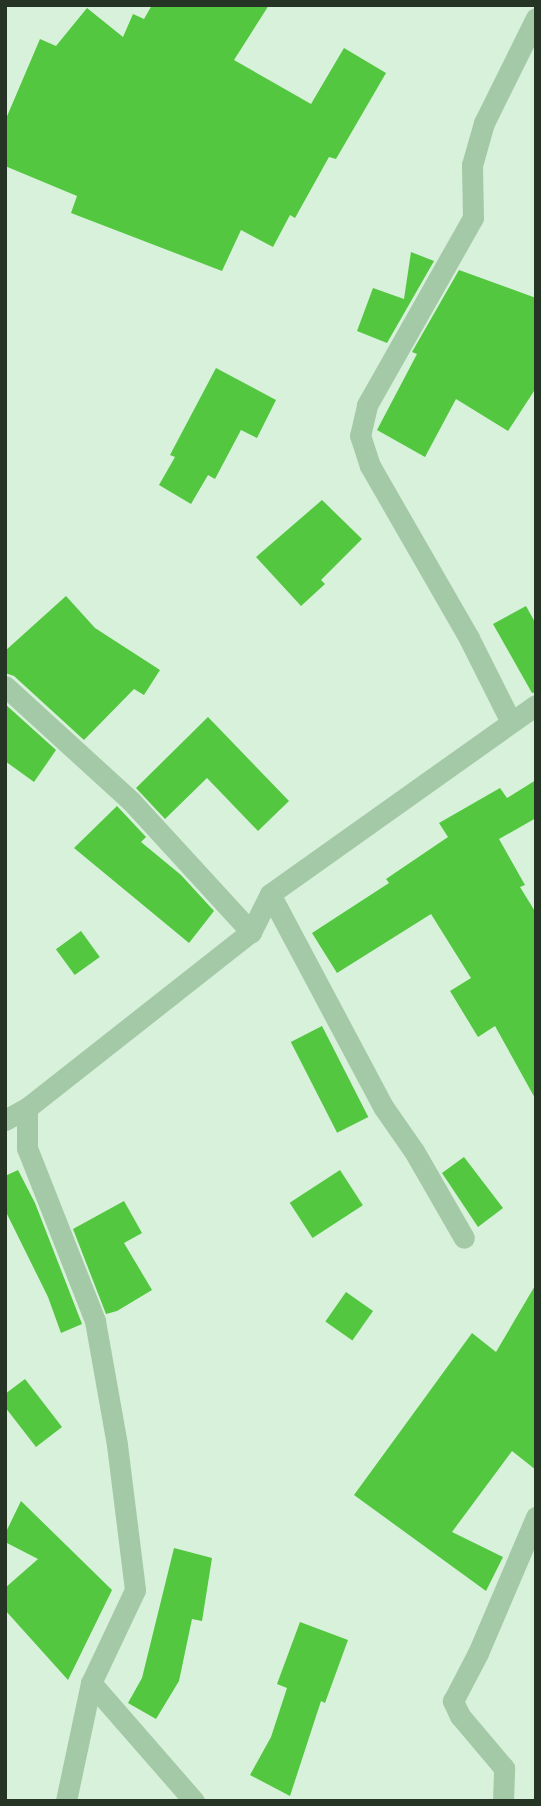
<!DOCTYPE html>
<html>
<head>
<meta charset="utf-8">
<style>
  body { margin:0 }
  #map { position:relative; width:541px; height:1806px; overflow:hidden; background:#d7f1db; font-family:Mulish,sans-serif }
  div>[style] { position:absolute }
  .building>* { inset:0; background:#53c73f; transform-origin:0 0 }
  .minor>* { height:21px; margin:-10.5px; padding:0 10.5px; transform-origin:10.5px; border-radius:10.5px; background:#a4c9a6 }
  span { translate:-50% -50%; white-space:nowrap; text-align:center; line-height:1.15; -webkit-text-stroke:6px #e3f9e7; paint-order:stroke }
  .frame { position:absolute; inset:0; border:7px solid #263425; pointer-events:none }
</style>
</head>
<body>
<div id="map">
  <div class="building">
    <div style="clip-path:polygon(152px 5px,269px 5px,234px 60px,311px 104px,344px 48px,386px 73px,336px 159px,329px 157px,295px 218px,290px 215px,273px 247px,241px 230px,222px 271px,71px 213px,77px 196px,5px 166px,5px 121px,40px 39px,56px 46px,87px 8px,123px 37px,133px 14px,144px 19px)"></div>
    <div style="clip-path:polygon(411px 252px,434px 261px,387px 343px,357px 331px,373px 288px,404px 299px)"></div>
    <div style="clip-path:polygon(459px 270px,536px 298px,536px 388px,508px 431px,456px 399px,425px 457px,377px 430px,417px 354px,412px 352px)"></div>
    <div style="clip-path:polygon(216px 368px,276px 400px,257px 438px,241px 430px,215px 479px,208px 475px,191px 504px,159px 485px,175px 457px,170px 455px)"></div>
    <div style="clip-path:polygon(322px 500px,362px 539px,321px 580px,325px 584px,301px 606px,256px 557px)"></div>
    <div style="clip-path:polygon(66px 596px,95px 628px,160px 670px,144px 695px,134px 689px,84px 740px,14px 676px,5px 673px,5px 651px)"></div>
    <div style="clip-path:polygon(526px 606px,536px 624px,536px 692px,532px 693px,493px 624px)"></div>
    <div style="clip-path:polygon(5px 704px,56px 750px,34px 782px,5px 761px)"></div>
    <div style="clip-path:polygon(208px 717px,289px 801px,258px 831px,207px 778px,165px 819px,136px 788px)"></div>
    <div style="clip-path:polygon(536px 780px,536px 818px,499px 839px,525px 885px,520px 887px,536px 913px,536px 1100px,495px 1026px,478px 1037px,450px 991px,471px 978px,431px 914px,337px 973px,312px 933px,389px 883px,386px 879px,448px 837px,439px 823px,500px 788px,507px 798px)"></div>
    <div style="clip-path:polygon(117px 806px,146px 837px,141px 842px,181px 875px,214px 911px,189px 943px,74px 848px)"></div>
    <div style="left:81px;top:931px;width:32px;height:31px;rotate:54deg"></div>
    <div style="left:322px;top:1026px;width:102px;height:35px;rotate:63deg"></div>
    <div style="clip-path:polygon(464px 1157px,503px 1208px,478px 1227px,442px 1173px)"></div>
    <div style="clip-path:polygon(18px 1170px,35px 1203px,82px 1324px,61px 1333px,48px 1297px,5px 1210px,5px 1176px)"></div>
    <div style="left:340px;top:1170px;width:42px;height:60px;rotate:57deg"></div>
    <div style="clip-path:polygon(124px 1201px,142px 1233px,124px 1243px,152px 1290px,117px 1311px,106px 1314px,73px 1229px)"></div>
    <div style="clip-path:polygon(536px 1284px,536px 1470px,512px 1451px,452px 1532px,503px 1557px,486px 1591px,354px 1495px,472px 1333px,496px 1352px)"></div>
    <div style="left:346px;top:1292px;width:33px;height:36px;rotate:35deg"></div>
    <div style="clip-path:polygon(25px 1379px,62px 1427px,36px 1447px,5px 1407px,5px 1394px)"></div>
    <div style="clip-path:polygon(21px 1501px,112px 1590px,68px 1680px,5px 1610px,5px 1588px,38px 1559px,5px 1542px,5px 1534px)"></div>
    <div style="clip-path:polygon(174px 1548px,212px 1558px,202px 1621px,192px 1619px,179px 1681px,156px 1719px,128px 1703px,142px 1678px)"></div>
    <div style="clip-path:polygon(300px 1622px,348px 1640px,325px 1703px,321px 1701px,290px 1796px,250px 1775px,271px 1737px,287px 1688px,277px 1684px)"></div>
  </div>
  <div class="minor">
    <div style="left:5px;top:686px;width:171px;rotate:42.4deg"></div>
    <div style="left:131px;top:801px;width:178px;rotate:47.5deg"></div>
    <div style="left:511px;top:722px;width:94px;rotate:-116.6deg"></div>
    <div style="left:469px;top:638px;width:198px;rotate:-119.9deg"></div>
    <div style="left:370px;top:466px;width:32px;rotate:-108deg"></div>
    <div style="left:360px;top:436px;width:32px;rotate:-77deg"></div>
    <div style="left:367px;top:405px;width:215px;rotate:-60.5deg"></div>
    <div style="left:473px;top:218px;width:53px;rotate:-91.1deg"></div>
    <div style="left:472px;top:165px;width:44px;rotate:-74.1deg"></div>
    <div style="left:484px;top:123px;width:117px;rotate:-63.7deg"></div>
    <div style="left:270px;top:894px;width:242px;rotate:62deg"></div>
    <div style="left:384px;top:1108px;width:52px;rotate:55.1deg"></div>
    <div style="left:414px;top:1151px;width:100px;rotate:60.1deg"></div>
    <div style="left:27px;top:1108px;width:40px;rotate:90deg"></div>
    <div style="left:27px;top:1148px;width:186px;rotate:68.5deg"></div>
    <div style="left:95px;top:1321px;width:126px;rotate:79.9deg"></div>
    <div style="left:117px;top:1445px;width:146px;rotate:82.9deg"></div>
    <div style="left:135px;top:1590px;width:103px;rotate:115.3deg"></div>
    <div style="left:91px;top:1683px;width:121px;rotate:102deg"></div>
    <div style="left:5px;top:1120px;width:25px;rotate:-29deg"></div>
    <div style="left:27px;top:1108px;width:285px;rotate:-38.2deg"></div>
    <div style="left:251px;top:932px;width:42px;rotate:-63.4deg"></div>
    <div style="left:270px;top:894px;width:326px;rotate:-35.4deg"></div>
    <div style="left:91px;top:1683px;width:157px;rotate:48.9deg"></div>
    <div style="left:503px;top:1801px;width:33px;rotate:-88deg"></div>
    <div style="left:504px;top:1768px;width:68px;rotate:-130.2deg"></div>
    <div style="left:460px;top:1716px;width:17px;rotate:-115deg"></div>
    <div style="left:453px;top:1701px;width:54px;rotate:-62.5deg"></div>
    <div style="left:478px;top:1653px;width:148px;rotate:-66.9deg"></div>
  </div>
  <div class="frame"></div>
</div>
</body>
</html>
